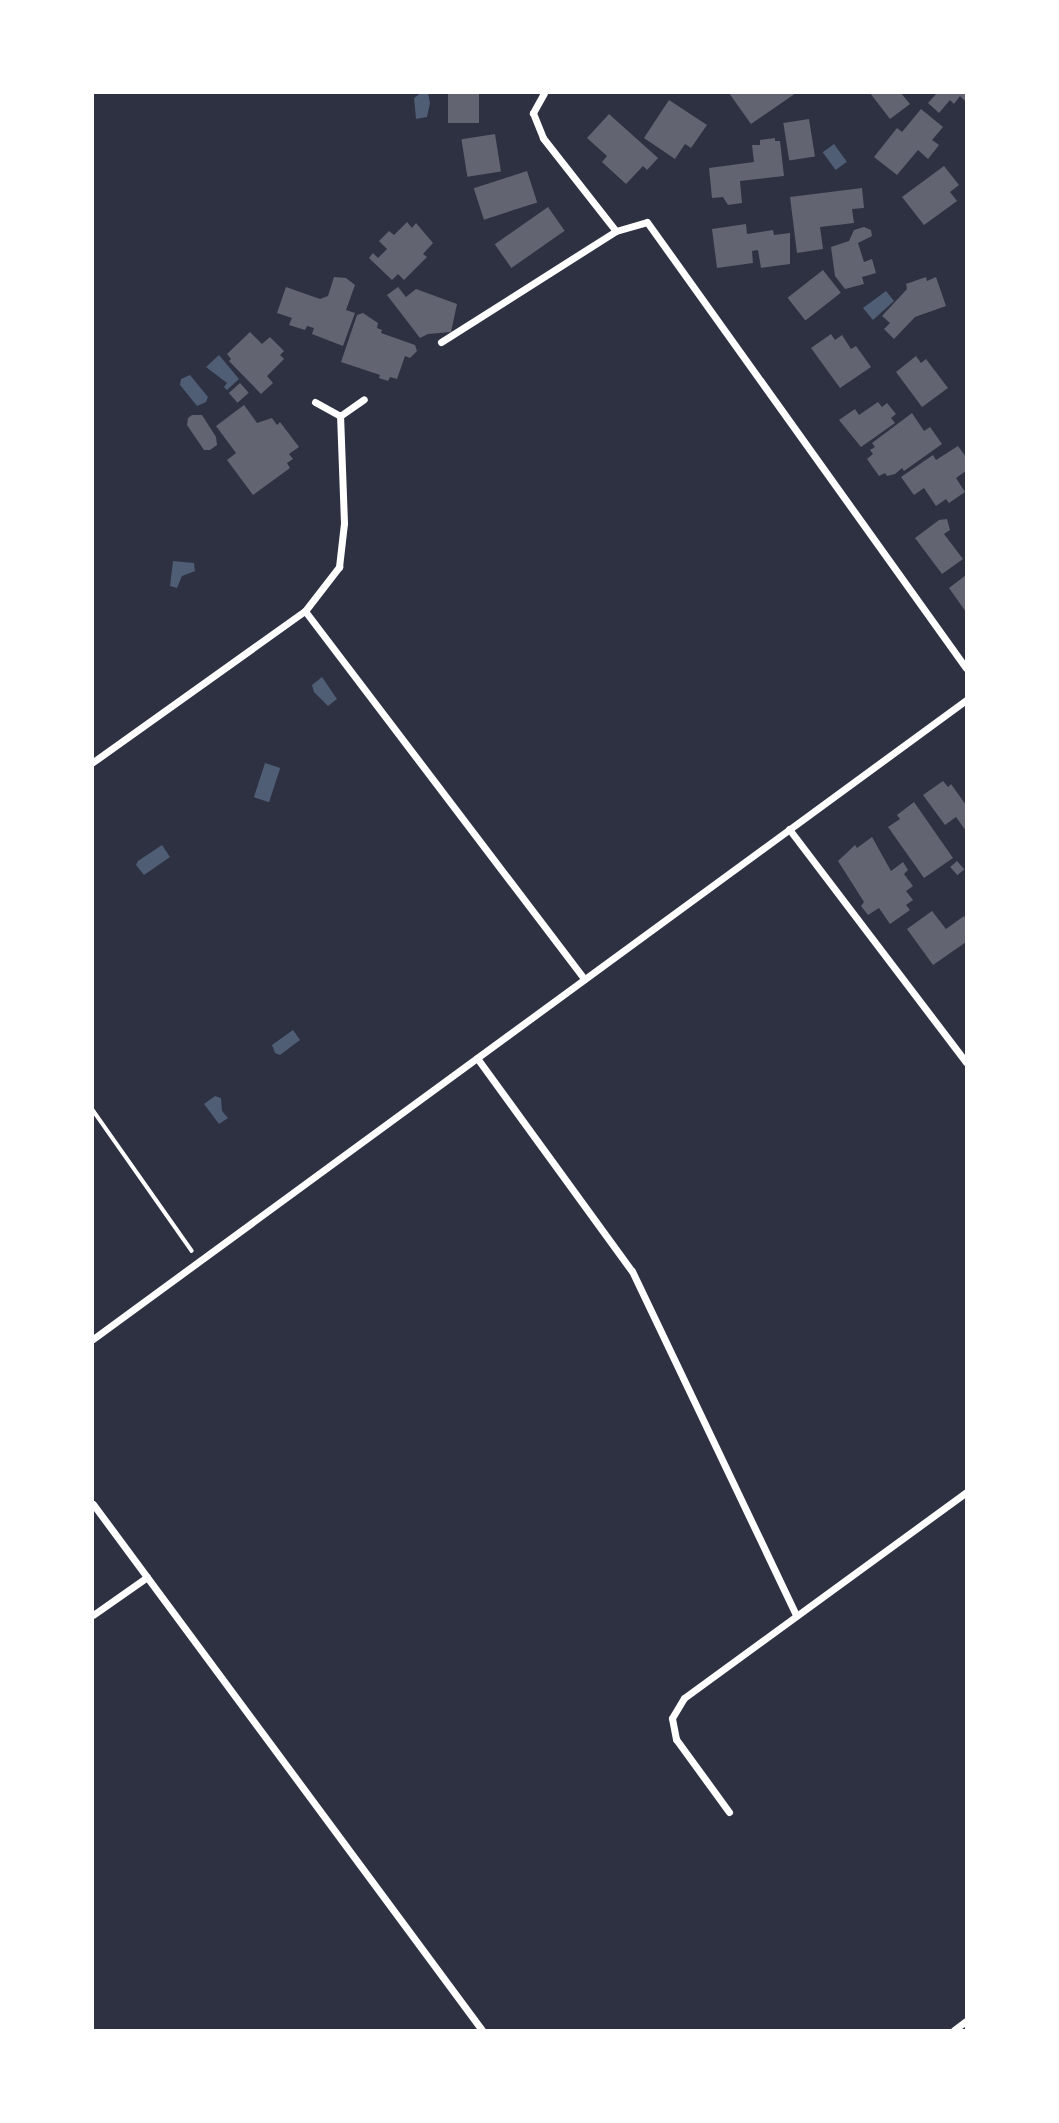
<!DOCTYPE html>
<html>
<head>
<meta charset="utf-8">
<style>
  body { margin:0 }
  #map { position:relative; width:1059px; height:2123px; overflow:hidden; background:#2d3142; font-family:Bitter,serif }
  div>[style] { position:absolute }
  .water>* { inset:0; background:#4f5d75; transform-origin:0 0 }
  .building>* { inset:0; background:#626471; transform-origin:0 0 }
  .path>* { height:3.5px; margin:-1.75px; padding:0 1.75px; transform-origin:1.75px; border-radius:1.75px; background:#fff }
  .minor>* { height:7px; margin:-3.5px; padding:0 3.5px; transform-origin:3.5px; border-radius:3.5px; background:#fff }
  span { translate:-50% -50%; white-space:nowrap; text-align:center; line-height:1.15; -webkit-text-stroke:7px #fff; paint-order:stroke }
  .frame { position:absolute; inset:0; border:94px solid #fff; pointer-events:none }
</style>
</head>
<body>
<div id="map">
  <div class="water">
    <div style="clip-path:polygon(421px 93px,428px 93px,430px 103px,427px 117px,416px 119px,414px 98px)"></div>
    <div style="left:834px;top:144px;width:22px;height:14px;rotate:54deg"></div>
    <div style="clip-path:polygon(886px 291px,894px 301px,873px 320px,863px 308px)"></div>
    <div style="clip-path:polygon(219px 355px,239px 379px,227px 390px,224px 387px,227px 383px,206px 367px)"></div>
    <div style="clip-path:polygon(190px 375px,208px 397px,206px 402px,197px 406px,180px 385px,181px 379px)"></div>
    <div style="clip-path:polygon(173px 561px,194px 563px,195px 571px,182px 576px,177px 588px,170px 586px)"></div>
    <div style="clip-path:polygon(322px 677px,337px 699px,328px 706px,314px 692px,312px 685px)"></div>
    <div style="left:265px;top:763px;width:16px;height:36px;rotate:18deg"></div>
    <div style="clip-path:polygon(162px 845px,170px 857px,144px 875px,136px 865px,138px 861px)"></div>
    <div style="clip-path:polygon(293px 1030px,300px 1040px,280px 1055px,275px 1053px,272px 1045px)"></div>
    <div style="clip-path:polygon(215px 1096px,221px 1098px,222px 1111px,228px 1118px,219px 1124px,204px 1104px)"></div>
  </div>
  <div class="building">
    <div style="left:448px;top:93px;width:31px;height:30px"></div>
    <div style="clip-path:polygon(729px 93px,796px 93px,751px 124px)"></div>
    <div style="clip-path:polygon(870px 93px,901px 93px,910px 104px,890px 119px)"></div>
    <div style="clip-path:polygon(937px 93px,966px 93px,966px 102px,960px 96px,954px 104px,950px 100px,939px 113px,928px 103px)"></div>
    <div style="clip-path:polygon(669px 100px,707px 125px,691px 148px,685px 144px,675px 159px,644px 138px)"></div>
    <div style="clip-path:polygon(921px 109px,943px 127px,932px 140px,939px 145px,928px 159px,918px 150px,897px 175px,874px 157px,897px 128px,902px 132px)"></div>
    <div style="clip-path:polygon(609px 114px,658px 158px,647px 170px,643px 166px,626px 184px,602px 162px,607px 156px,587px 138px)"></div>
    <div style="left:809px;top:119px;width:38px;height:26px;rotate:81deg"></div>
    <div style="left:495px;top:134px;width:38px;height:34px;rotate:81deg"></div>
    <div style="clip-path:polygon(775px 138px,775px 141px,780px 141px,784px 176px,740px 181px,742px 203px,728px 205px,723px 197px,712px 198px,709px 168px,754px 162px,752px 145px,760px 145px,760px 140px)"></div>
    <div style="clip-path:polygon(944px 166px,959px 185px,950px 192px,957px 201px,924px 225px,902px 197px)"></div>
    <div style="left:527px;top:171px;width:33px;height:56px;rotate:72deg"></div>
    <div style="clip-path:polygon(862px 188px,864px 208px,852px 209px,854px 223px,820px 227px,823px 249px,797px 253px,790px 197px)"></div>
    <div style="left:548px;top:207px;width:29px;height:65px;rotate:55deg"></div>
    <div style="clip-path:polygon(407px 222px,412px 228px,416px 223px,433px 243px,423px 254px,427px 257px,404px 280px,398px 274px,392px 280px,369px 258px,373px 253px,378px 258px,387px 249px,379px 241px,389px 231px,394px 235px)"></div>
    <div style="clip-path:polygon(746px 224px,747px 234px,773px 230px,774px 235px,790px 233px,790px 264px,761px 268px,758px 250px,752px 251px,753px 263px,717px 268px,712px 229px)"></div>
    <div style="clip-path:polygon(864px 227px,871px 230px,872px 236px,858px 243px,864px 262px,872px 259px,876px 273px,862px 277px,864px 284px,845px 289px,835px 276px,831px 247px,849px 241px,854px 230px)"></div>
    <div style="left:823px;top:270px;width:29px;height:45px;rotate:52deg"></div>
    <div style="clip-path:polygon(334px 277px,346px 278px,355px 285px,346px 310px,355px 313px,343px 346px,312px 334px,314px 328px,307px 326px,305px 330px,289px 325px,292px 318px,277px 313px,286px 287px,320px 299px,328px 296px)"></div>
    <div style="clip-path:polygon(926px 277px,927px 281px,936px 277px,946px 306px,915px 317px,894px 339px,884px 329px,890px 323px,882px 316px,907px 289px,906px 284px)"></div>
    <div style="clip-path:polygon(398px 287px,406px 297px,416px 289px,457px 304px,451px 332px,428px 334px,420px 338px,387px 295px)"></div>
    <div style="clip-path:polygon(363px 313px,378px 323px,377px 328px,382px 330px,381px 333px,415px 345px,417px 351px,410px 358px,405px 356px,397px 379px,390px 377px,388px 381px,379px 378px,380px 375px,341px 362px,357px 315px)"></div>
    <div style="clip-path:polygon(250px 332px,262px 344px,270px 337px,284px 351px,280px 355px,284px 359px,267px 376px,273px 383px,261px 394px,229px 361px,231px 359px,227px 354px)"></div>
    <div style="clip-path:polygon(831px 334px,835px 340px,842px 335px,851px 349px,856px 346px,871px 367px,840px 388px,811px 348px)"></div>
    <div style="clip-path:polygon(916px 356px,921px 363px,926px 359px,948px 388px,922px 407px,896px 372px)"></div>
    <div style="left:240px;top:383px;width:13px;height:15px;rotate:48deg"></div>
    <div style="clip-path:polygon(878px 402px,882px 407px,887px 403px,896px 414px,891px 418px,895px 423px,861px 447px,839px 420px,855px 409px,859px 415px)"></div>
    <div style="clip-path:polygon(244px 405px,257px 423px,272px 418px,277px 425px,280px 422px,299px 447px,289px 454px,293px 459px,287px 463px,290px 468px,253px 495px,227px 460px,236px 453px,216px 426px)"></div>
    <div style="clip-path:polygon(912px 413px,924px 431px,930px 427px,942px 444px,904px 471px,902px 468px,895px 474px,887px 476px,885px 473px,879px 476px,867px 459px,873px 454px,870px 450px,875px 447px,872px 443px)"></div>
    <div style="clip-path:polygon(192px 415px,202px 415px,216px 437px,217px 445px,210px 450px,204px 450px,187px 425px,188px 418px)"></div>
    <div style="clip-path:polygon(958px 446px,966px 457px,966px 471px,956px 478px,965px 492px,949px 503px,946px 499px,936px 506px,924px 488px,914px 495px,901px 477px,933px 455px,936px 460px)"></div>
    <div style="clip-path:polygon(947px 519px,950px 530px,944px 534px,963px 559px,942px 574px,915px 538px,939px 520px)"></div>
    <div style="clip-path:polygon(966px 575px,966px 612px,949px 588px)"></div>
    <div style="clip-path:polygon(943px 781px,948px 787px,951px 784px,966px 805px,966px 831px,956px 817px,945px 825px,923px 795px)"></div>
    <div style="clip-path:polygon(914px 802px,953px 858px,924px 878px,888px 827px,900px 819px,897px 815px)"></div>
    <div style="clip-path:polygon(872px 837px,891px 871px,903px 862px,908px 870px,904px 874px,913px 886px,906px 891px,913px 900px,906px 905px,910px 910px,890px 924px,879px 908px,868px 915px,861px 906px,864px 902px,838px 861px,855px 845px,857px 848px)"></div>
    <div style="left:957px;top:861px;width:11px;height:9px;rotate:49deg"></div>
    <div style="clip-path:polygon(932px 911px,946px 929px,964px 916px,966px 919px,966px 942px,933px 965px,907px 929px)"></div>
  </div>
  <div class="path">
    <div style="left:93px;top:1110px;width:172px;rotate:54.9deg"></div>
  </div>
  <div class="minor">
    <div style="left:544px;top:93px;width:23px;rotate:119deg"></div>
    <div style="left:533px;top:113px;width:27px;rotate:68deg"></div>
    <div style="left:543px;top:138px;width:118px;rotate:51.9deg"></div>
    <div style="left:616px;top:231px;width:32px;rotate:-16deg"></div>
    <div style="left:647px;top:222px;width:548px;rotate:54.43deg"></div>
    <div style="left:441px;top:342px;width:207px;rotate:-32.4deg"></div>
    <div style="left:315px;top:402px;width:29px;rotate:29deg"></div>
    <div style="left:305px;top:611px;width:462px;rotate:52.8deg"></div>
    <div style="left:93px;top:762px;width:260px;rotate:-35.5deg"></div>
    <div style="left:305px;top:611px;width:56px;rotate:-52.3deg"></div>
    <div style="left:339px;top:567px;width:44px;rotate:-83.5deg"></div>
    <div style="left:344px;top:523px;width:107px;rotate:-92.1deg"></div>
    <div style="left:340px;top:416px;width:29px;rotate:-35deg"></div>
    <div style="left:789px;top:829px;width:293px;rotate:52.8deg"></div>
    <div style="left:477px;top:1058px;width:263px;rotate:54deg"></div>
    <div style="left:632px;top:1271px;width:381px;rotate:64.5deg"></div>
    <div style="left:93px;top:1339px;width:1082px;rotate:-36.2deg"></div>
    <div style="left:93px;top:1504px;width:654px;rotate:53.52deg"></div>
    <div style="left:93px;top:1615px;width:66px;rotate:-35.1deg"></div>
    <div style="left:729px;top:1812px;width:90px;rotate:-126deg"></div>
    <div style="left:676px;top:1739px;width:21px;rotate:-101deg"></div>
    <div style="left:672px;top:1718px;width:23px;rotate:-59deg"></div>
    <div style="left:684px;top:1698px;width:349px;rotate:-36.1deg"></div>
    <div style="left:954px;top:2030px;width:15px;rotate:-37deg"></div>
  </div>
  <div class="frame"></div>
</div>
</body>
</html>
